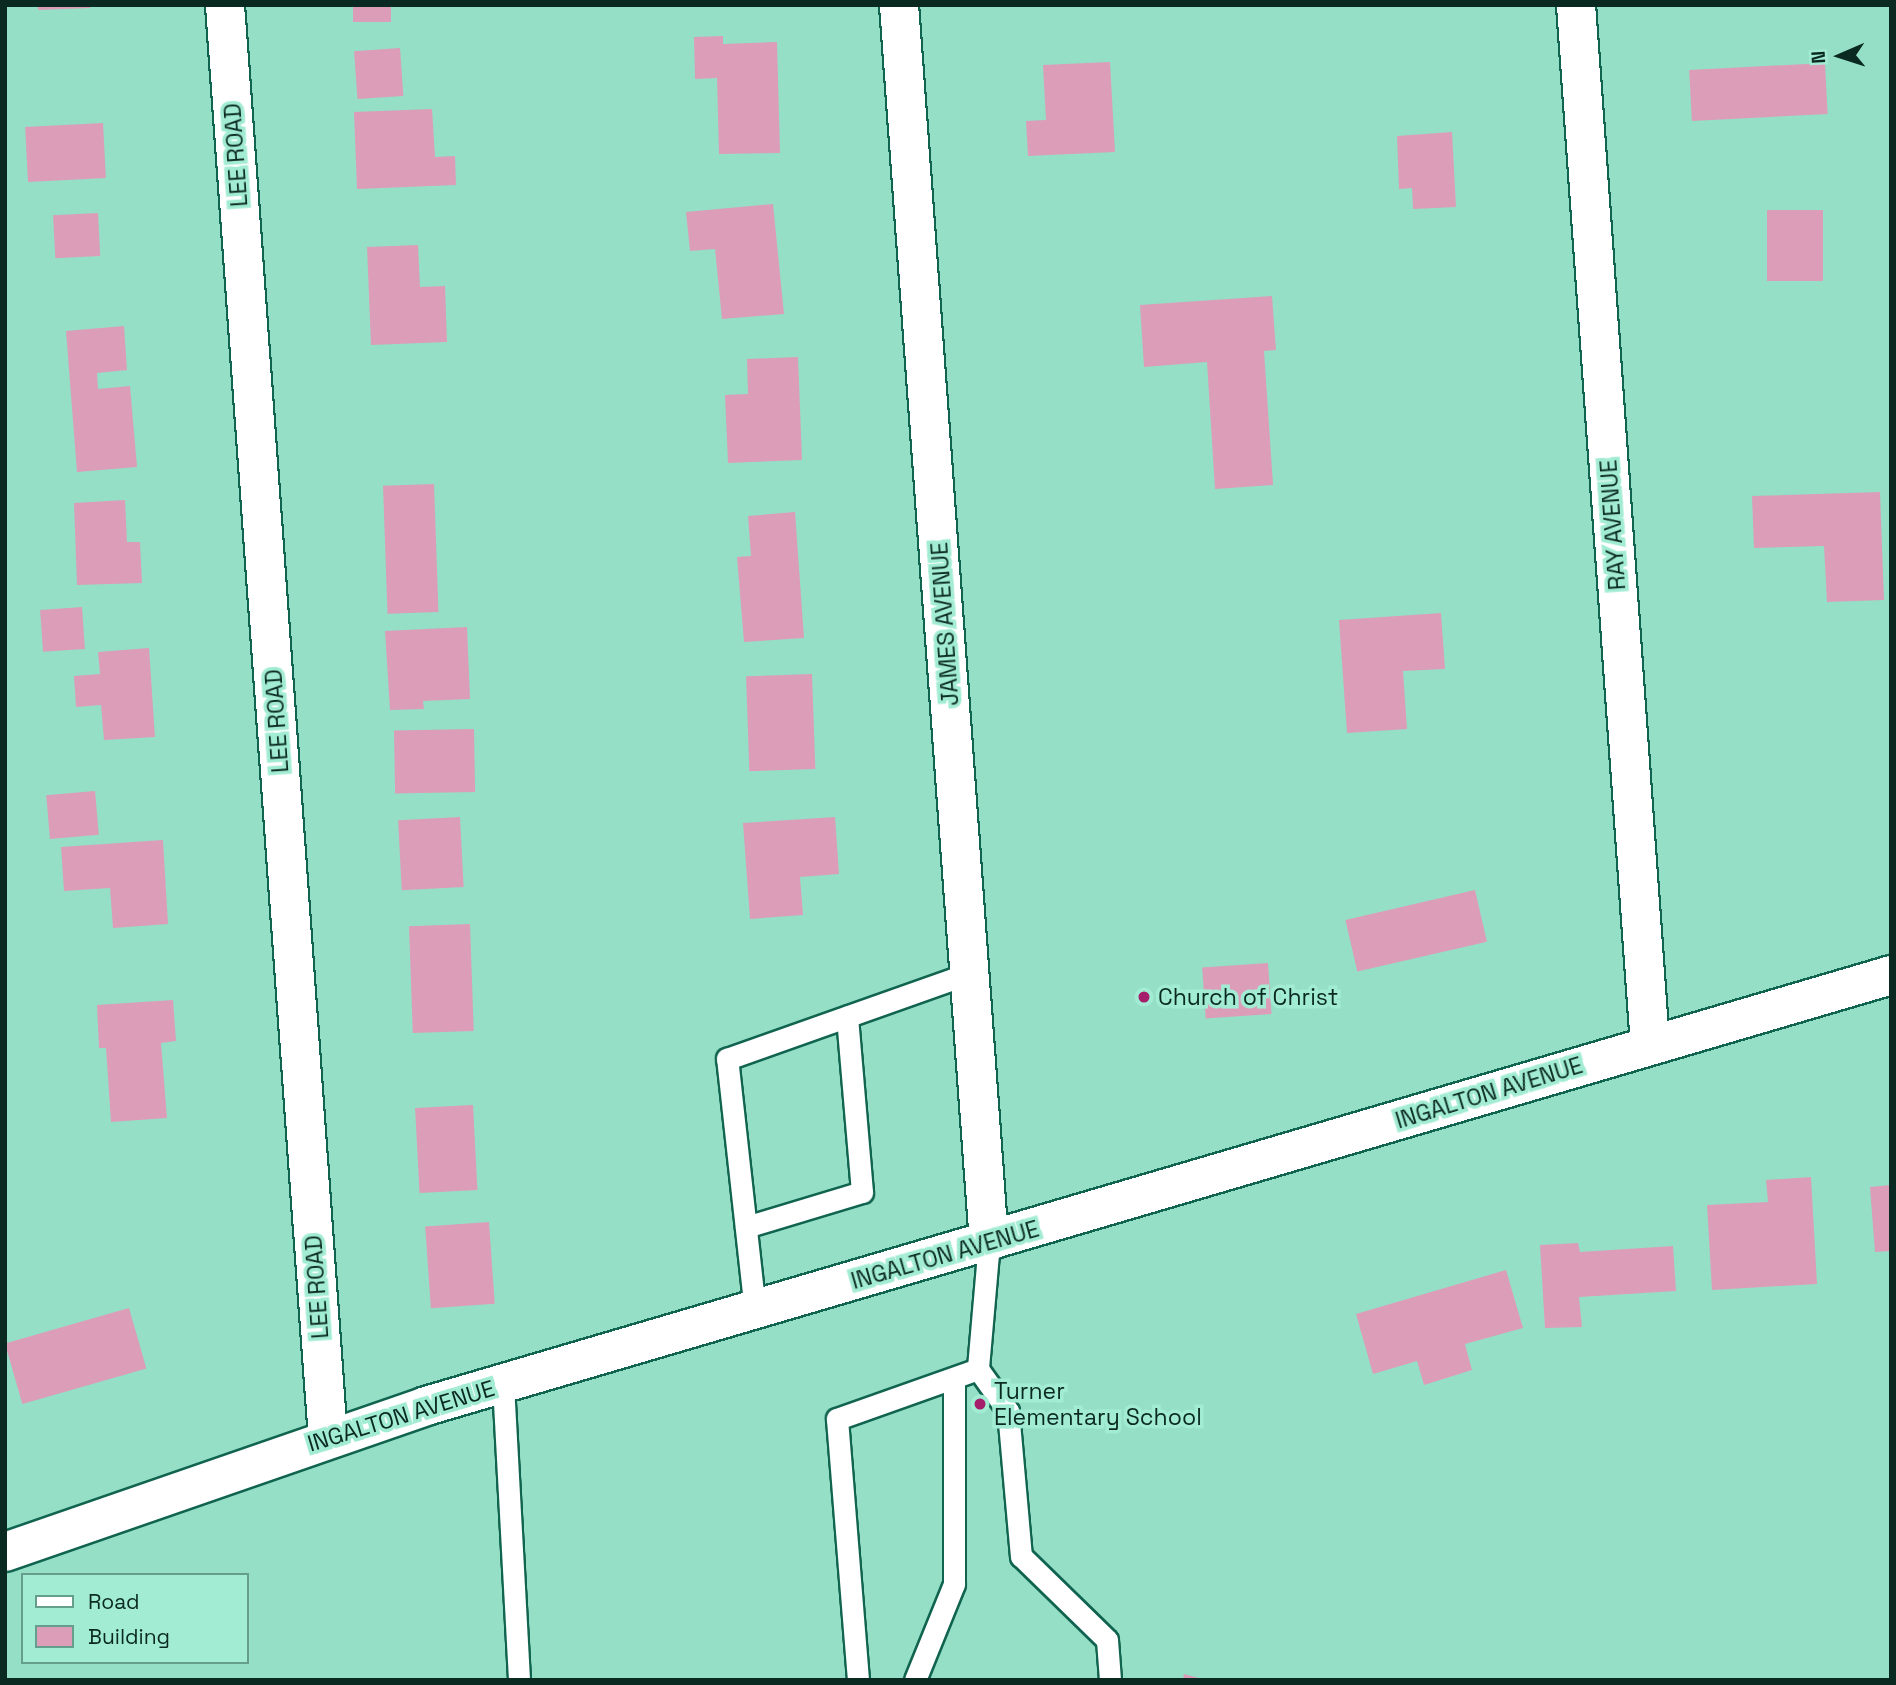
<!DOCTYPE html>
<html>
<head>
<meta charset="utf-8">
<style>
  body { margin:0 }
  #map { position:relative; width:1896px; height:1685px; overflow:hidden; background:#95dfc6; font-family:"Space Grotesk",sans-serif }
  div>[style] { position:absolute }
  .building>* { inset:0; background:#dc9db8; transform-origin:0 0 }
  .roads { filter:drop-shadow(2px 0 #11644f) drop-shadow(-2px 0 #11644f) drop-shadow(0 2px #11644f) drop-shadow(0 -2px #11644f) }
  .service>* { height:21px; margin:-10.5px; padding:0 10.5px; transform-origin:10.5px; border-radius:10.5px; background:#fff }
  .minor>* { height:38px; margin:-19px; padding:0 19px; transform-origin:19px; border-radius:19px; background:#fff }
  .dots>* { width:19px; height:19px; translate:-50% -50%; box-sizing:border-box; border:4px solid #a2ecd3; border-radius:50% }
  span { translate:-50% -50%; white-space:nowrap; text-align:center; line-height:1.15; -webkit-text-stroke:7px #a2ecd3; paint-order:stroke }
  .street-label { font-size:23px; color:#0a2a21 }
  .poi-label { font-size:23px; color:#0a2a21 }
  .left { translate:0 -50%; text-align:left }
  .frame { position:absolute; inset:0; border:7px solid #0a2a21; pointer-events:none }
  .legend { position:absolute; left:21px; top:1573px; width:228px; height:91px; box-sizing:border-box; background:#a2ecd3; border:2px solid #659e8c; margin:0; padding:9px 12px; list-style:none; font-size:21px; color:#0a2a21 }
  .legend li { display:flex; align-items:center; gap:14px; height:35px }
  .legend b { width:35px; border:2px solid #659e8c }
  .north { position:absolute; left:1805px; top:21px; width:70px; height:70px; -webkit-text-stroke:5px #a2ecd3; paint-order:stroke; rotate:267deg; font-size:19px; font-weight:700; line-height:28px; text-align:center; color:#0a2a21 }
  .north::after { content:''; display:block; margin:auto; width:24px; height:32px; background:#0a2a21; clip-path:polygon(50% 0,100% 100%,50% 72%,0 100%) }
</style>
</head>
<body>
<div id="map">
  <div class="building">
    <div style="clip-path:polygon(38px 5px,90px 5px,90px 8px,38px 10px)"></div>
    <div style="left:353px;top:5px;width:38px;height:17px"></div>
    <div style="clip-path:polygon(723px 36px,723px 44px,777px 42px,780px 153px,719px 154px,717px 78px,695px 79px,694px 37px)"></div>
    <div style="left:400px;top:48px;width:48px;height:46px;rotate:86deg"></div>
    <div style="clip-path:polygon(1110px 62px,1115px 152px,1028px 156px,1026px 121px,1046px 120px,1043px 65px)"></div>
    <div style="left:1825px;top:63px;width:51px;height:136px;rotate:87deg"></div>
    <div style="clip-path:polygon(432px 109px,435px 157px,455px 156px,456px 185px,357px 189px,354px 112px)"></div>
    <div style="left:103px;top:123px;width:55px;height:78px;rotate:87deg"></div>
    <div style="clip-path:polygon(1452px 132px,1456px 207px,1413px 209px,1412px 188px,1399px 189px,1397px 136px)"></div>
    <div style="clip-path:polygon(773px 204px,784px 314px,722px 319px,715px 249px,690px 251px,686px 212px)"></div>
    <div style="left:1767px;top:210px;width:56px;height:71px"></div>
    <div style="left:98px;top:213px;width:43px;height:45px;rotate:87deg"></div>
    <div style="clip-path:polygon(418px 245px,420px 287px,445px 286px,447px 342px,371px 345px,367px 247px)"></div>
    <div style="clip-path:polygon(1272px 296px,1276px 350px,1264px 351px,1273px 485px,1215px 489px,1207px 362px,1144px 367px,1140px 305px)"></div>
    <div style="clip-path:polygon(124px 326px,127px 370px,97px 373px,98px 389px,130px 386px,137px 467px,77px 472px,66px 331px)"></div>
    <div style="clip-path:polygon(798px 357px,802px 460px,728px 463px,725px 395px,748px 394px,747px 359px)"></div>
    <div style="left:434px;top:484px;width:128px;height:51px;rotate:88deg"></div>
    <div style="clip-path:polygon(1880px 492px,1884px 600px,1827px 602px,1824px 546px,1754px 548px,1752px 496px)"></div>
    <div style="clip-path:polygon(125px 500px,127px 542px,140px 542px,142px 583px,77px 585px,74px 503px)"></div>
    <div style="clip-path:polygon(795px 512px,804px 638px,744px 642px,737px 557px,751px 556px,748px 516px)"></div>
    <div style="left:82px;top:607px;width:42px;height:42px;rotate:86deg"></div>
    <div style="clip-path:polygon(1441px 613px,1445px 669px,1403px 671px,1407px 729px,1347px 733px,1339px 620px)"></div>
    <div style="clip-path:polygon(467px 627px,470px 699px,423px 701px,424px 709px,390px 710px,385px 631px)"></div>
    <div style="clip-path:polygon(149px 648px,155px 737px,104px 740px,101px 705px,76px 707px,74px 676px,100px 674px,98px 652px)"></div>
    <div style="left:812px;top:674px;width:95px;height:66px;rotate:88deg"></div>
    <div style="left:474px;top:729px;width:63px;height:80px;rotate:89deg"></div>
    <div style="left:95px;top:791px;width:44px;height:49px;rotate:85deg"></div>
    <div style="left:460px;top:817px;width:70px;height:62px;rotate:87deg"></div>
    <div style="clip-path:polygon(835px 817px,839px 874px,800px 877px,803px 915px,750px 919px,743px 823px)"></div>
    <div style="clip-path:polygon(163px 840px,168px 924px,113px 928px,110px 888px,64px 891px,61px 847px)"></div>
    <div style="left:1475px;top:890px;width:53px;height:133px;rotate:77deg"></div>
    <div style="left:470px;top:924px;width:107px;height:61px;rotate:88deg"></div>
    <div style="left:1268px;top:963px;width:51px;height:66px;rotate:86deg"></div>
    <div style="clip-path:polygon(173px 1000px,176px 1041px,161px 1043px,167px 1118px,111px 1122px,106px 1048px,99px 1048px,97px 1005px)"></div>
    <div style="left:473px;top:1105px;width:85px;height:58px;rotate:87deg"></div>
    <div style="clip-path:polygon(1811px 1177px,1817px 1284px,1712px 1290px,1707px 1205px,1768px 1202px,1766px 1180px)"></div>
    <div style="clip-path:polygon(1891px 1185px,1891px 1251px,1875px 1252px,1870px 1187px)"></div>
    <div style="left:489px;top:1222px;width:82px;height:64px;rotate:86deg"></div>
    <div style="clip-path:polygon(1578px 1243px,1580px 1252px,1673px 1246px,1676px 1291px,1579px 1297px,1582px 1327px,1545px 1328px,1540px 1245px)"></div>
    <div style="clip-path:polygon(1506px 1270px,1523px 1328px,1465px 1344px,1472px 1370px,1424px 1385px,1417px 1361px,1373px 1374px,1356px 1314px)"></div>
    <div style="left:129px;top:1308px;width:63px;height:129px;rotate:74deg"></div>
    <div style="clip-path:polygon(1184px 1674px,1202px 1679px,1202px 1680px,1183px 1680px)"></div>
  </div>
  <div class="roads">
    <div class="service">
      <div style="left:746px;top:1227px;width:121px;rotate:-16.8deg"></div>
      <div style="left:862px;top:1192px;width:176px;rotate:-94.9deg"></div>
      <div style="left:989px;top:1242px;width:127px;rotate:95deg"></div>
      <div style="left:978px;top:1369px;width:52px;rotate:54.5deg"></div>
      <div style="left:1008px;top:1411px;width:146px;rotate:84.9deg"></div>
      <div style="left:1021px;top:1556px;width:120px;rotate:44.3deg"></div>
      <div style="left:1107px;top:1640px;width:40px;rotate:85.7deg"></div>
      <div style="left:755px;top:1311px;width:254px;rotate:-96.3deg"></div>
      <div style="left:727px;top:1059px;width:258px;rotate:-19.5deg"></div>
      <div style="left:503px;top:1384px;width:296px;rotate:86.9deg"></div>
      <div style="left:858px;top:1680px;width:262px;rotate:-94.6deg"></div>
      <div style="left:837px;top:1419px;width:150px;rotate:-19.5deg"></div>
      <div style="left:915px;top:1680px;width:104px;rotate:-67.9deg"></div>
      <div style="left:954px;top:1584px;width:206px;rotate:-90deg"></div>
    </div>
    <div class="minor">
      <div style="left:225px;top:5px;width:1436px;rotate:85.89deg"></div>
      <div style="left:899px;top:5px;width:1240px;rotate:85.84deg"></div>
      <div style="left:1576px;top:5px;width:1043px;rotate:85.93deg"></div>
      <div style="left:5px;top:1552px;width:446px;rotate:-19.1deg"></div>
      <div style="left:426px;top:1406px;width:1527px;rotate:-16.39deg"></div>
    </div>
  </div>
  <div class="dots">
    <div style="left:1144px;top:997px;background:#a41e6b"></div>
    <div style="left:980px;top:1404px;background:#a41e6b"></div>
  </div>
  <div class="street-label">
    <span style="left:236px;top:155px;rotate:-94deg">LEE ROAD</span>
    <span style="left:1613px;top:525px;rotate:-94deg">RAY AVENUE</span>
    <span style="left:945px;top:624px;rotate:-94deg">JAMES AVENUE</span>
    <span style="left:277px;top:721px;rotate:-94deg">LEE ROAD</span>
    <span style="left:1489px;top:1093px;rotate:-17deg">INGALTON AVENUE</span>
    <span style="left:945px;top:1255px;rotate:-16deg">INGALTON AVENUE</span>
    <span style="left:317px;top:1287px;rotate:-94deg">LEE ROAD</span>
    <span style="left:401px;top:1416px;rotate:-17deg">INGALTON AVENUE</span>
  </div>
  <div class="poi-label">
    <span class="left" style="left:1158px;top:997px">Church of Christ</span>
    <span class="left" style="left:994px;top:1404px">Turner<br>Elementary School</span>
  </div>
  <div class="frame"></div>
  <ul class="legend">
  <li><b style="height:9px;background:#fff"></b>Road</li>
  <li><b style="height:19px;background:#dc9db8"></b>Building</li>
  </ul>
  <div class="north">N</div>
</div>
</body>
</html>
